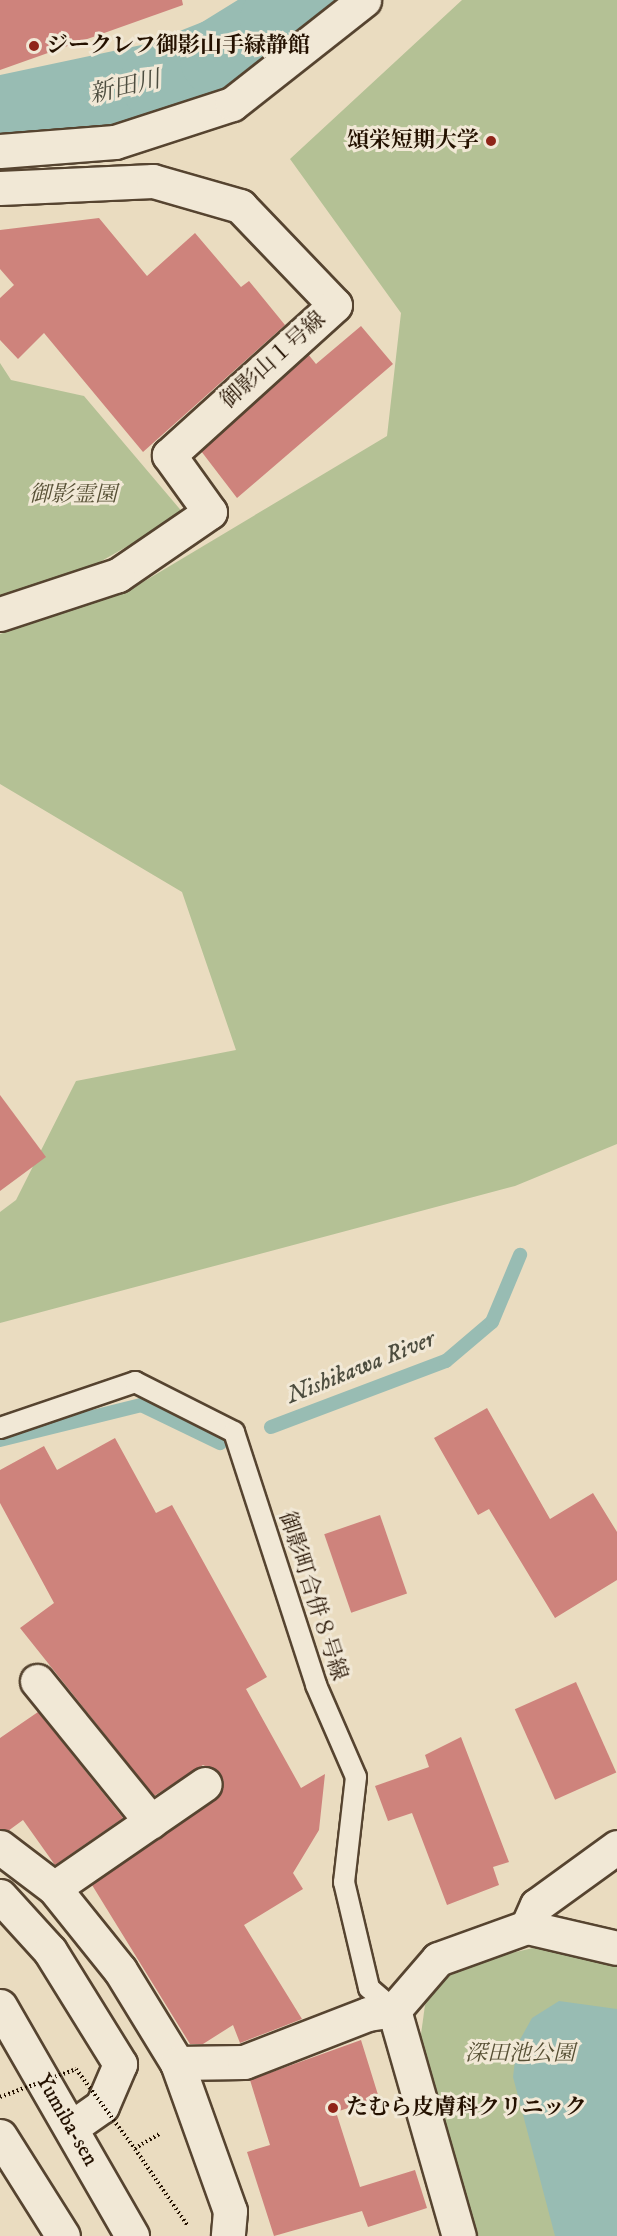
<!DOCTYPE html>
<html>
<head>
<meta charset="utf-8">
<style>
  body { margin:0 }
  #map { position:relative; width:617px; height:2236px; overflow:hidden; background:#eadcc0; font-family:"IM FELL DW Pica","Noto Serif JP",serif }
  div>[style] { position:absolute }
  .green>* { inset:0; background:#b4c195 }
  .water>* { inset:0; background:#98bcb3 }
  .stream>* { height:14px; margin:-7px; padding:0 7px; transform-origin:7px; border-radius:7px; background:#98bcb3 }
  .river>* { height:80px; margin:-40px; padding:0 40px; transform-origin:40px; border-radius:40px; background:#98bcb3 }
  .building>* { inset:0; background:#ce837c; transform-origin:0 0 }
  .path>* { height:4px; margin-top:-2px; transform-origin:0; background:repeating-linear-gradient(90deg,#241100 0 1.5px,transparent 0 4.5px) }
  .roads { filter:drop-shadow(2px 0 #564430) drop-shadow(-2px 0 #564430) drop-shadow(0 2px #564430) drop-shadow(0 -2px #564430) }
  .lane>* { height:20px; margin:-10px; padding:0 10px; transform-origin:10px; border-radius:10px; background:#f1e8d6 }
  .street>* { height:33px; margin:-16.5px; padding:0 16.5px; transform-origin:16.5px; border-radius:16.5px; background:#f1e8d6 }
  .secondary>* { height:33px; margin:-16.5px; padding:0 16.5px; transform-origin:16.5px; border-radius:16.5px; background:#f1e8d6 }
  .path-bridge>* { height:4px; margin-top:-2px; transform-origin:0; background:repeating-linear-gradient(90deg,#241100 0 1.5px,transparent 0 4.5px) }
  .dots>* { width:16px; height:16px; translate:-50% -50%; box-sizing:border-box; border:3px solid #f1e8d6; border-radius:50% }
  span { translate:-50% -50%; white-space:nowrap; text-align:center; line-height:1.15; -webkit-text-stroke:6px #f1e8d6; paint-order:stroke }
  .poi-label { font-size:22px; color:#241100; font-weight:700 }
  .left { translate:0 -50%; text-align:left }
  .right { translate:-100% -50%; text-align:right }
  .street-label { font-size:22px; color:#241100 }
  .park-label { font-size:22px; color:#564f34; font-style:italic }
  .water-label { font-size:24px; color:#4d4d3f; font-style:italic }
</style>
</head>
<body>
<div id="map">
  <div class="green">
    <div style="clip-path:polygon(462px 0,617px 0,617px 1144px,515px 1186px,0 1323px,0 1212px,16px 1200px,76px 1081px,236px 1050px,182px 892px,0 784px,0 634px,128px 591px,387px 436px,401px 313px,290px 159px)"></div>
    <div style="clip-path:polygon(0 363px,11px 380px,84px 396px,184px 514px,98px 563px,0 596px)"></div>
    <div style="clip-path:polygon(533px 1948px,617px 1964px,617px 2236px,471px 2236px,419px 2049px,425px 2005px,445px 1978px,485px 1959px)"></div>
  </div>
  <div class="water">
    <div style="clip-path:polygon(559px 2001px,617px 2009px,617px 2236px,555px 2236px,513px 2077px,517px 2045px,532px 2018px)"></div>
  </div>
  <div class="stream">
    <div style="left:271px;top:1427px;width:187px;rotate:-20.7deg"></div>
    <div style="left:446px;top:1361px;width:60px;rotate:-40.3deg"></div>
    <div style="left:492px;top:1322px;width:73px;rotate:-67.3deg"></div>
    <div style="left:0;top:1440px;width:145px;rotate:-13.9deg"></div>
    <div style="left:141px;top:1405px;width:88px;rotate:25.7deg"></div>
  </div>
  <div class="river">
    <div style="left:0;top:116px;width:164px;rotate:-12deg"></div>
    <div style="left:160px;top:82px;width:65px;rotate:-21.8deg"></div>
    <div style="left:220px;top:58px;width:70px;rotate:-31.7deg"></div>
    <div style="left:280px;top:21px;width:30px;rotate:-45deg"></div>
  </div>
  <div class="building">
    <div style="clip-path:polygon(0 0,182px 0,183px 5px,0 70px)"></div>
    <div style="clip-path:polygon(99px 218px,147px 276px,195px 233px,241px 287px,249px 281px,285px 325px,143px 452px,44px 333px,18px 359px,0 340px,0 298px,14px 285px,0 269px,0 230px)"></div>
    <div style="clip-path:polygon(361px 326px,393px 364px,237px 498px,201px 451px,308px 354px,316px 364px)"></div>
    <div style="clip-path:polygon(0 1095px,46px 1157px,0 1191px)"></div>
    <div style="clip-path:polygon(487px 1408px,550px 1519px,593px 1493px,617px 1532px,617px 1580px,555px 1618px,489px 1509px,478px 1515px,434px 1438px)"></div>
    <div style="clip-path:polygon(115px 1438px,156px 1513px,172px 1505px,267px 1677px,246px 1689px,301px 1788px,325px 1774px,319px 1830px,293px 1873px,303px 1889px,244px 1925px,302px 2019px,240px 2043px,233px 2025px,203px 2044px,190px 2044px,92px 1885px,216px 1799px,222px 1791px,221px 1774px,203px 1765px,154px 1796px,20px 1628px,54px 1603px,0 1503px,0 1470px,44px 1446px,57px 1470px)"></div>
    <div style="left:380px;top:1515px;width:83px;height:59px;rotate:71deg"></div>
    <div style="left:576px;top:1682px;width:99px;height:67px;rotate:66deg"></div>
    <div style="clip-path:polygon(38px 1712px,123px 1818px,55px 1865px,23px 1820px,8px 1831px,0 1829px,0 1738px)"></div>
    <div style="clip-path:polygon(461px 1737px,509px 1862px,493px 1867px,499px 1885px,447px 1905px,412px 1813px,388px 1821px,375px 1786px,429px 1767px,425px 1755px)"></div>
    <div style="clip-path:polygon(361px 2040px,379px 2098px,336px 2112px,360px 2187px,415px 2170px,427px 2208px,368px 2227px,362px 2211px,274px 2236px,247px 2152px,270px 2145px,250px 2080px)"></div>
  </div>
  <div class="path">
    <div style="left:142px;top:2144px;width:20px;rotate:-30deg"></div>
    <div style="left:135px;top:2149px;width:93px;rotate:55.5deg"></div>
  </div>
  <div class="roads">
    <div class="lane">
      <div style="left:0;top:1428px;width:143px;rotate:-18.8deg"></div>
      <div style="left:135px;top:1382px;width:111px;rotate:26.8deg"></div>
      <div style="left:234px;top:1432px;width:266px;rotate:72deg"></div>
      <div style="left:316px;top:1685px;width:100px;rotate:66.5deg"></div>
      <div style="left:356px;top:1777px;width:106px;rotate:96.5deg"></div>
      <div style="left:344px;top:1882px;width:109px;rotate:76.7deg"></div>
      <div style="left:369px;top:1988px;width:33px;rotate:41deg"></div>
    </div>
    <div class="street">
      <div style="left:0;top:151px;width:115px;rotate:-4.5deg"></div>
      <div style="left:115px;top:142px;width:123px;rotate:-18deg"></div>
      <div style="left:232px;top:104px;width:168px;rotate:-38.2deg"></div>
      <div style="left:0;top:188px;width:153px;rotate:-2.6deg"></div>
      <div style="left:153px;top:181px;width:91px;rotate:16deg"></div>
      <div style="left:240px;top:206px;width:137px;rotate:46.2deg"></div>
      <div style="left:335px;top:305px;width:224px;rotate:137.9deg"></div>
      <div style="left:169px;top:455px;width:70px;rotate:54.3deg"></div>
      <div style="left:210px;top:512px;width:112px;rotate:145.6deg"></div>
      <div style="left:118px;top:575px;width:124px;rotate:161.7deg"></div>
      <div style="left:37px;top:1681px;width:181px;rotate:51deg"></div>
      <div style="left:0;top:1847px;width:68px;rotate:37.2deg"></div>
      <div style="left:54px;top:1888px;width:105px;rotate:51.2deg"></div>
      <div style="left:120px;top:1970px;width:109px;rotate:58.5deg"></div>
      <div style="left:177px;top:2063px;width:157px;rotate:70.3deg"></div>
      <div style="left:230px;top:2211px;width:25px;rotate:95deg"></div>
      <div style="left:54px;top:1888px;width:183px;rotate:-34.6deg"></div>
      <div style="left:527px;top:1927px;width:24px;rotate:-66deg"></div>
      <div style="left:537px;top:1905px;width:99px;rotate:-35.9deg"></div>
      <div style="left:394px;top:2010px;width:235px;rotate:74deg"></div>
      <div style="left:177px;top:2063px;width:67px;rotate:-0.9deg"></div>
      <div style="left:244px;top:2062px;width:133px;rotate:-21.2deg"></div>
      <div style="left:368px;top:2014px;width:26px;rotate:-9deg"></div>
      <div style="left:394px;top:2010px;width:67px;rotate:-49.2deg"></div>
      <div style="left:438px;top:1959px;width:95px;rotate:-19.8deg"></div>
      <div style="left:527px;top:1927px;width:92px;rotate:13.1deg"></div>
    </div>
    <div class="secondary">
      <div style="left:0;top:1896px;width:74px;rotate:47.7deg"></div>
      <div style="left:50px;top:1951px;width:133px;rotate:58.2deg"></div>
      <div style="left:120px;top:2064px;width:46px;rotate:113.2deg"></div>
      <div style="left:102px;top:2106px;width:37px;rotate:145deg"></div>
      <div style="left:0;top:2006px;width:265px;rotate:60.1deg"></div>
      <div style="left:0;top:2136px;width:118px;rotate:57.8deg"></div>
    </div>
  </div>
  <div class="path-bridge">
    <div style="left:0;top:2097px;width:81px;rotate:-20.2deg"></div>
    <div style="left:76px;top:2069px;width:99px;rotate:53.6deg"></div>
    <div style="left:135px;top:2149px;width:9px;rotate:-36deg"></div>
  </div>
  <div class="dots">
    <div style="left:34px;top:46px;background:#8f2418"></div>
    <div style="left:491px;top:141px;background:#8f2418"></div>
    <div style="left:333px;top:2108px;background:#8f2418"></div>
  </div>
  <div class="poi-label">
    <span class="left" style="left:46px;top:46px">ジークレフ御影山手緑静館</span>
    <span class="right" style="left:479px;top:141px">頌栄短期大学</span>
    <span class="left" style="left:346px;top:2108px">たむら皮膚科クリニック</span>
  </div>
  <div class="street-label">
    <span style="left:273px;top:360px;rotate:-42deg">御影山１号線</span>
    <span style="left:313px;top:1596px;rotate:72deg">御影町合併８号線</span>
    <span style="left:67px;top:2120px;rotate:60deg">Yumiba-sen</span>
  </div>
  <div class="park-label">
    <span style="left:73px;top:495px">御影霊園</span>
    <span style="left:520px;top:2054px">深田池公園</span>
  </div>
  <div class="water-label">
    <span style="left:125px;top:88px;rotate:-13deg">新田川</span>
    <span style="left:361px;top:1368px;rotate:-22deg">Nishikawa River</span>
  </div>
</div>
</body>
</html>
